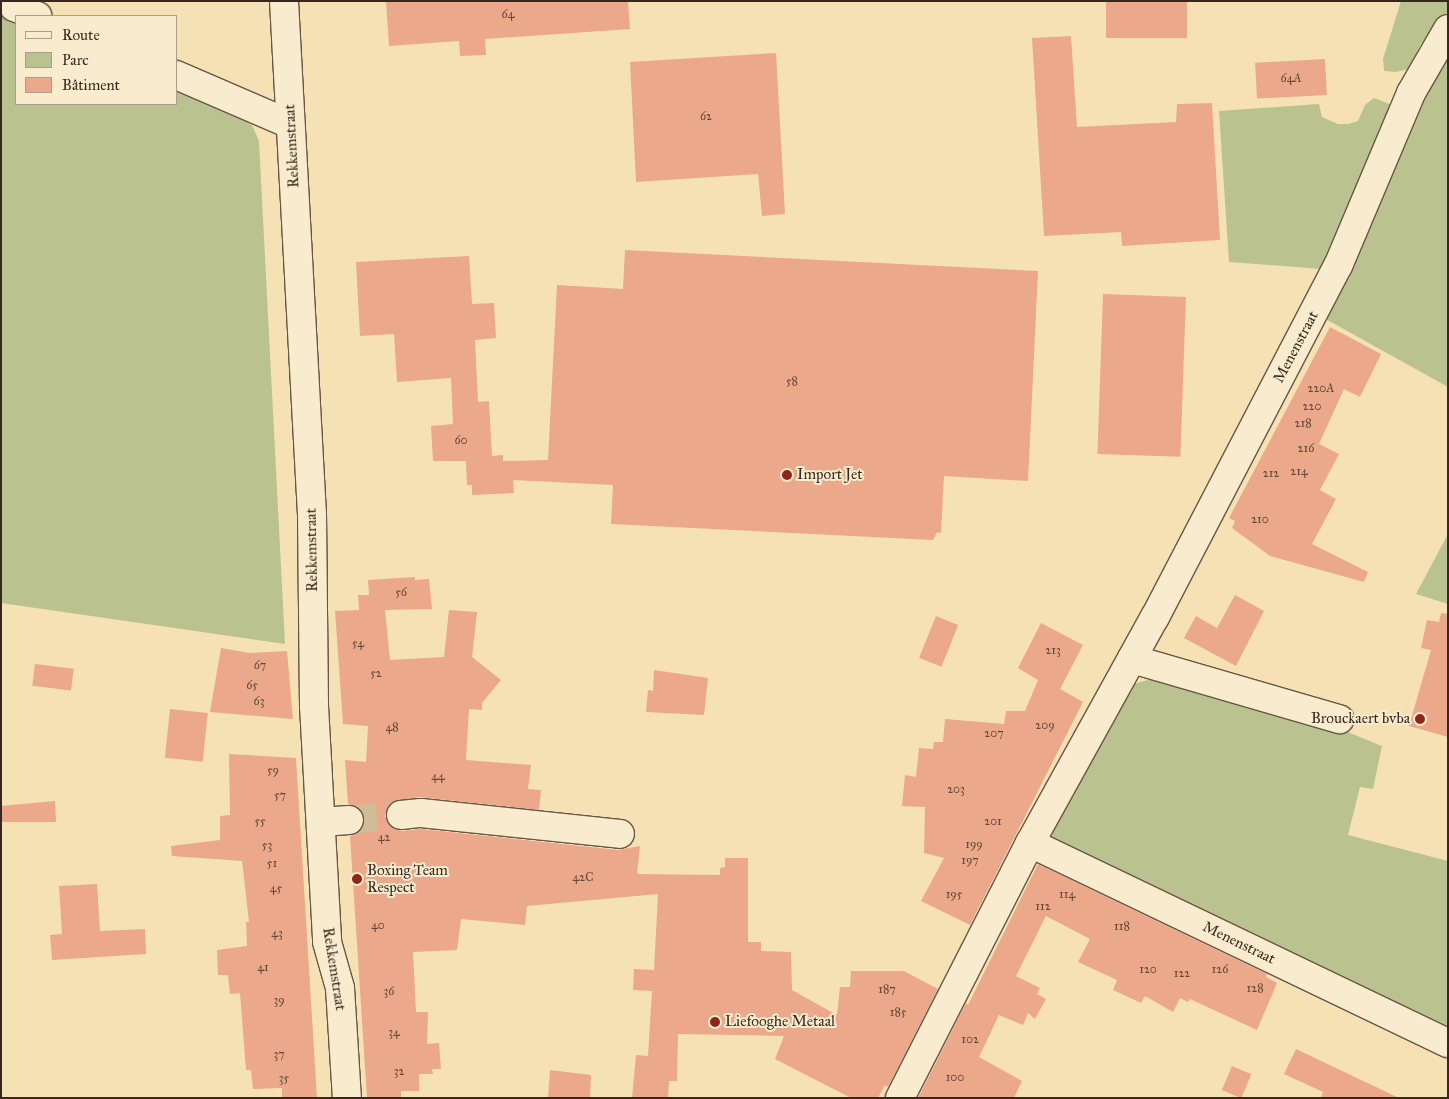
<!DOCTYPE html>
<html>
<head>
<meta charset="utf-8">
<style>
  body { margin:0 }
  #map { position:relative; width:1449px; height:1099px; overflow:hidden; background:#f6e1b4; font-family:"IM FELL Great Primer",serif }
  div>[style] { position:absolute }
  .green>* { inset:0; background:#bac38f }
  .building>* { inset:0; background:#eba88a; transform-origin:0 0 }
  .minor-tunnel>* { height:28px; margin-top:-14px; transform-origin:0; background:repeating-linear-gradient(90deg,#d0bc96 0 28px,transparent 0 42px) }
  .roads { filter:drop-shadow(1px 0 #665645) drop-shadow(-1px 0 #665645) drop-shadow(0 1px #665645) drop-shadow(0 -1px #665645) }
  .minor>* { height:28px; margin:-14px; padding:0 14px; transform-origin:14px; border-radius:14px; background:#f9ecce }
  .dots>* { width:14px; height:14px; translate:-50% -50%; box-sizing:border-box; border:2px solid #f9ecce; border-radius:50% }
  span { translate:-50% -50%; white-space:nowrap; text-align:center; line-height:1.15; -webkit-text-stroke:4px #f9ecce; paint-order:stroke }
  .number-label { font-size:12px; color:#63483a }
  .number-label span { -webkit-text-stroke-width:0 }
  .street-label { font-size:15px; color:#362820 }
  .poi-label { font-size:15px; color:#362820 }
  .left { translate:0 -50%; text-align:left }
  .right { translate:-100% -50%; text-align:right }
  .frame { position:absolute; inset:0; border:2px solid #362820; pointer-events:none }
  .legend { position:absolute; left:15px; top:15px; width:162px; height:90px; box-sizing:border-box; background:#f9ecce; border:1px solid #ab9e88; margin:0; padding:6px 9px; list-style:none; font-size:15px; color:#362820 }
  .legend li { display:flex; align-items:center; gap:10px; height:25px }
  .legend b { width:25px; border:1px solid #ab9e88 }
</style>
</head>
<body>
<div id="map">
  <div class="green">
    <div style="clip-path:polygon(1401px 1px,1448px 1px,1448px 12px,1420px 45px,1410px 69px,1395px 72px,1384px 71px,1383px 59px)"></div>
    <div style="clip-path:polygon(1px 14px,16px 20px,16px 104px,176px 104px,176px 89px,232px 113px,252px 125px,259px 141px,285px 644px,1px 603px)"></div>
    <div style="clip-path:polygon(1448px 50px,1448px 387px,1322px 317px)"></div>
    <div style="clip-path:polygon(1374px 98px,1395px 106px,1322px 269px,1229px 262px,1219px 111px,1319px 104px,1322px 117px,1338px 124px,1348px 124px,1358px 121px,1365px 105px)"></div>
    <div style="clip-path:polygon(1448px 534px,1448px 604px,1416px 594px)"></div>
    <div style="clip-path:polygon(1158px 677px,1340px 729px,1382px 746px,1373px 789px,1360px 787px,1348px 835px,1448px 861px,1448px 1033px,1055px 842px,1050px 832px,1130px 685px)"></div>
  </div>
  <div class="building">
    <div style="clip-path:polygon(386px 1px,628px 1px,630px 29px,485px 39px,486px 55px,460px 56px,459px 41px,389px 46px)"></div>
    <div style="left:1106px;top:1px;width:81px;height:37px"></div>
    <div style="clip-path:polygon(1071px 36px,1077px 127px,1176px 122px,1177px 104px,1212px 103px,1220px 240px,1122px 246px,1121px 232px,1044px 236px,1032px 38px)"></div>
    <div style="clip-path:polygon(776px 53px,785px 214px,762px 216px,758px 174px,636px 182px,630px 62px)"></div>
    <div style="left:1325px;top:59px;width:36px;height:70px;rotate:87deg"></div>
    <div style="clip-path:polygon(625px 250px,1038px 271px,1028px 481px,944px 476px,941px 533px,937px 532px,933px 540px,611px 524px,613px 485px,513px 480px,514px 493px,472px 495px,472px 485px,467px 485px,466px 461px,433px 461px,431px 426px,453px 424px,451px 378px,397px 382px,394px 334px,360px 336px,356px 262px,469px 256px,472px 304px,494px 303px,496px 338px,475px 340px,478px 402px,489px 401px,492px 456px,503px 455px,503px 461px,548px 460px,557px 285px,623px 289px)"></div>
    <div style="left:1103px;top:294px;width:83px;height:160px;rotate:2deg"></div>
    <div style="clip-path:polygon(1330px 327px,1381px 354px,1360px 397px,1344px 389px,1319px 444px,1339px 454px,1320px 490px,1336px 499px,1312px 544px,1368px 572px,1364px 582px,1270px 556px,1232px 528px,1235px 521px,1229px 518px)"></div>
    <div style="clip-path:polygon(415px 577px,415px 580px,429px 579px,432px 609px,385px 610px,390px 660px,444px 657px,449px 610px,477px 612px,472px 657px,501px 680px,482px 703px,482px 710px,469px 709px,466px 760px,531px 765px,528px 789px,541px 790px,539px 810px,419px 797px,392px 803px,385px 816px,389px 824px,402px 831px,421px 829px,618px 850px,640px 846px,637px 874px,720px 875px,720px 868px,725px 867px,725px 858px,748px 858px,748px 942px,761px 942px,761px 951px,791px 952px,792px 990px,837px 1015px,840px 987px,850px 987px,851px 971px,904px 971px,938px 989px,888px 1087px,885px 1085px,878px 1098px,851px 1098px,775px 1059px,784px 1036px,678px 1034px,677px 1081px,669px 1081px,668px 1098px,632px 1098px,636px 1055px,648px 1056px,652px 991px,633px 990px,634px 969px,654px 970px,658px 894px,527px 906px,525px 925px,461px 919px,457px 950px,413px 952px,416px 1012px,428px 1012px,427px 1044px,439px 1043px,441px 1069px,432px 1069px,433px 1074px,419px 1074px,419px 1091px,401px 1091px,401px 1098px,367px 1098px,350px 836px,358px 833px,365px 819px,362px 811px,348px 804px,345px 760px,366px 762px,368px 726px,343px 724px,335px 611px,359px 610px,358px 595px,369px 595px,368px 580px)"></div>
    <div style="clip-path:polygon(1235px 595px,1264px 611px,1236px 666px,1184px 638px,1196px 616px,1217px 628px)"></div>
    <div style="clip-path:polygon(1441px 613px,1448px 614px,1448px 737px,1409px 726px,1431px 650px,1421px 648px,1427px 620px,1439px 622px)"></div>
    <div style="left:936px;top:616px;width:24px;height:45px;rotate:22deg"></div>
    <div style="clip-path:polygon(1041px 623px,1083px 645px,1060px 689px,1083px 702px,970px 925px,921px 901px,944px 858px,924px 853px,925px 807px,902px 806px,905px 775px,916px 777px,919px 748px,933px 749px,934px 742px,943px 742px,945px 719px,1004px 724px,1006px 711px,1025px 711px,1038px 680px,1018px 668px)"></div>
    <div style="clip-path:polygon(221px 648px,250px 653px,287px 651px,293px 719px,210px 712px)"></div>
    <div style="left:35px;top:664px;width:39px;height:22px;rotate:7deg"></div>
    <div style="clip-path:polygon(654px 670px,708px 678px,704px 715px,646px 712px,648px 690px,653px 691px)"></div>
    <div style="left:170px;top:709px;width:38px;height:49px;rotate:6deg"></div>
    <div style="clip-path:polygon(229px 754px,296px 758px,317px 1098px,282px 1098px,282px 1088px,253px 1089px,251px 1070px,246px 1070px,240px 993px,230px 994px,228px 975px,218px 975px,217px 950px,247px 946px,246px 922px,249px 922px,242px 861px,172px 856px,171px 846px,220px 840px,220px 816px,230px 815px)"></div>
    <div style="clip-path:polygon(55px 801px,56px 822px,1px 822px,1px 806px)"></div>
    <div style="clip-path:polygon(1038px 864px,1267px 974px,1266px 977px,1277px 983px,1257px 1030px,1190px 999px,1188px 1002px,1180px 998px,1173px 1012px,1145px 996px,1141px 1003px,1113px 990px,1117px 980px,1078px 962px,1090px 939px,1046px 916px,1016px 976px,1040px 988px,1037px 994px,1046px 999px,1035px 1019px,1028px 1013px,1023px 1025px,999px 1015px,979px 1057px,1022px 1081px,1014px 1098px,918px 1098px,966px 1003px,968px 1005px)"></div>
    <div style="clip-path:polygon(97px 884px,100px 931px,145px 929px,146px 954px,52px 960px,50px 935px,62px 934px,59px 886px)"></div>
    <div style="clip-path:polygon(1296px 1049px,1399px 1098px,1321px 1098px,1323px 1092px,1284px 1074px)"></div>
    <div style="left:1232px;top:1066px;width:21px;height:26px;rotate:23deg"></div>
    <div style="clip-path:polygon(550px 1070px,591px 1075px,590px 1098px,548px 1098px)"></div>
  </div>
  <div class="minor-tunnel">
    <div style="left:349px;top:820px;width:52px;rotate:-5.5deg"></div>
  </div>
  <div class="roads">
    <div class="minor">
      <div style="left:284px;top:1px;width:514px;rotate:86.88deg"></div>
      <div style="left:312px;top:514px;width:192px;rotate:89.4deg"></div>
      <div style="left:314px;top:706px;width:236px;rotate:86.8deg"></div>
      <div style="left:327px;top:942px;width:48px;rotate:74.2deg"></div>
      <div style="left:340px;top:988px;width:110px;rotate:86.4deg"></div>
      <div style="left:14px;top:7px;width:25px;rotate:21deg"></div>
      <div style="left:176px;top:75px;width:124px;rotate:23.3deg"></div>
      <div style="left:1132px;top:659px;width:216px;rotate:16.2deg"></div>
      <div style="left:401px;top:815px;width:20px;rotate:-6deg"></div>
      <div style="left:421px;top:813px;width:200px;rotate:6deg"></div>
      <div style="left:321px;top:822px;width:28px;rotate:-4deg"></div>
      <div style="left:1030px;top:843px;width:463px;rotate:25.6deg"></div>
      <div style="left:900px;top:1098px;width:286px;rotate:-63deg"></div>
      <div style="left:1030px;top:843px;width:258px;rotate:-61.1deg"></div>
      <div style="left:1155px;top:617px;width:396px;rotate:-62.5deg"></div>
      <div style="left:1338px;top:266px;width:188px;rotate:-67.1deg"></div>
      <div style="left:1411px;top:93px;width:74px;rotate:-60deg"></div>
    </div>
  </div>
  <div class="dots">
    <div style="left:787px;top:475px;background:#8f2418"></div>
    <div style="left:1420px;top:719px;background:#8f2418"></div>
    <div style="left:357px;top:879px;background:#8f2418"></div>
    <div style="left:715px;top:1022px;background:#8f2418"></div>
  </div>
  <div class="number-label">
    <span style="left:508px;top:15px">64</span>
    <span style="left:1291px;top:79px">64A</span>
    <span style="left:706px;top:117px">62</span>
    <span style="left:792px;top:382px">58</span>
    <span style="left:1321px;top:389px">220A</span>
    <span style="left:1312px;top:407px">220</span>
    <span style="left:1303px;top:424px">218</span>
    <span style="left:461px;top:441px">60</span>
    <span style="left:1306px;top:449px">216</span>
    <span style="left:1299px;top:472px">214</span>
    <span style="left:1271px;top:474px">212</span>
    <span style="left:1260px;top:520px">210</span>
    <span style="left:401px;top:593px">56</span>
    <span style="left:358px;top:644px">54</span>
    <span style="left:1053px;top:651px">213</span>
    <span style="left:260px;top:666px">67</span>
    <span style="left:376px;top:674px">52</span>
    <span style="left:252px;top:686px">65</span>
    <span style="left:259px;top:702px">63</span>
    <span style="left:1045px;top:726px">209</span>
    <span style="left:392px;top:728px">48</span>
    <span style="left:994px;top:734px">207</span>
    <span style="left:273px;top:771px">59</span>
    <span style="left:438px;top:777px">44</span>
    <span style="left:956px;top:790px">203</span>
    <span style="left:280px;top:796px">57</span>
    <span style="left:260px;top:822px">55</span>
    <span style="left:993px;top:822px">201</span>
    <span style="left:384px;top:838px">42</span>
    <span style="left:974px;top:845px">199</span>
    <span style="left:267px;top:846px">53</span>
    <span style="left:970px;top:861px">197</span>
    <span style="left:272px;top:864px">51</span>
    <span style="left:583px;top:878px">42C</span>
    <span style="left:276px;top:889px">45</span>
    <span style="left:954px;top:895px">195</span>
    <span style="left:1067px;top:895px">114</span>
    <span style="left:1043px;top:907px">112</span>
    <span style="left:378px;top:926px">40</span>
    <span style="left:1122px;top:927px">118</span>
    <span style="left:277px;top:934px">43</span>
    <span style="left:263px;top:968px">41</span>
    <span style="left:1148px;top:970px">120</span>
    <span style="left:1220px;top:970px">126</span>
    <span style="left:1182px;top:974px">122</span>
    <span style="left:1255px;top:989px">128</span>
    <span style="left:887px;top:990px">187</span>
    <span style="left:389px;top:992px">36</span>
    <span style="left:279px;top:1001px">39</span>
    <span style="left:898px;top:1013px">185</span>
    <span style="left:394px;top:1033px">34</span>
    <span style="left:970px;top:1040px">102</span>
    <span style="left:279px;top:1055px">37</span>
    <span style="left:399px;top:1072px">32</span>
    <span style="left:955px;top:1078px">100</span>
    <span style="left:284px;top:1079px">35</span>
  </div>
  <div class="street-label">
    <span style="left:292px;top:146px;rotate:-93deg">Rekkemstraat</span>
    <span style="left:1296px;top:347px;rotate:-62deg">Menenstraat</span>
    <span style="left:312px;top:550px;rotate:-91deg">Rekkemstraat</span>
    <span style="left:1239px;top:943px;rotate:26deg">Menenstraat</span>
    <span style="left:334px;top:969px;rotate:81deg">Rekkemstraat</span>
  </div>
  <div class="poi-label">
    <span class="left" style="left:797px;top:475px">Import Jet</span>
    <span class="right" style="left:1410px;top:719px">Brouckaert bvba</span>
    <span class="left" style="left:367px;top:879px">Boxing Team<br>Respect</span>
    <span class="left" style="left:725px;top:1022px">Liefooghe Metaal</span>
  </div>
  <div class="frame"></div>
  <ul class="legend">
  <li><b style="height:6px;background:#f9ecce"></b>Route</li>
  <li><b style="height:14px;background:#bac38f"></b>Parc</li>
  <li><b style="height:14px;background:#eba88a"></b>Bâtiment</li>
  </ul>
</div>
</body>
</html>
